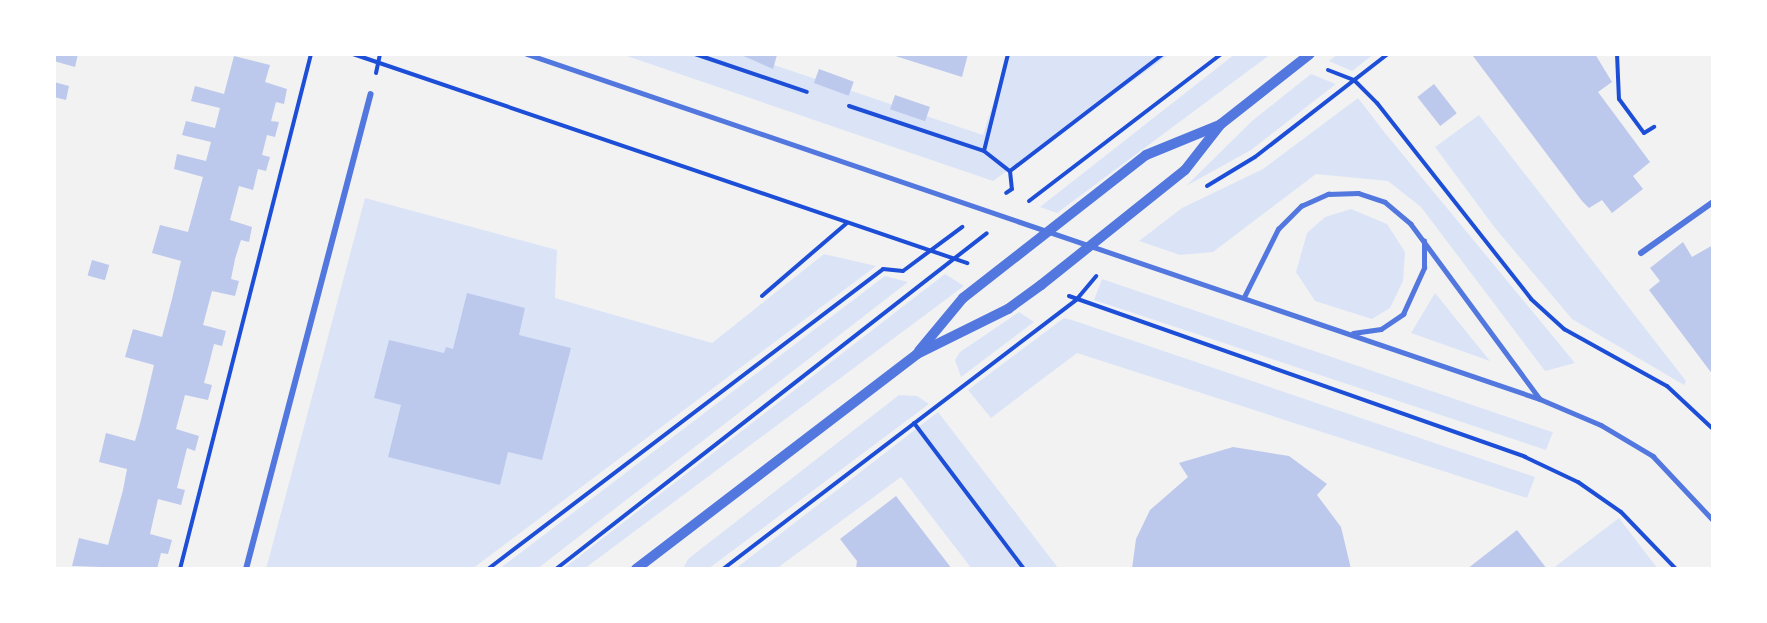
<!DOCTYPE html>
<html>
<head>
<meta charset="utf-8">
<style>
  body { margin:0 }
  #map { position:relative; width:1767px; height:623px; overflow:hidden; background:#f2f2f2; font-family:Montserrat,sans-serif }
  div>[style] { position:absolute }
  .green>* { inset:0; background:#dbe4f7 }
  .building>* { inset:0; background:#bdc9ec; transform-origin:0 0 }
  .path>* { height:4px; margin:-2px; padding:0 2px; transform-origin:2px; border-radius:2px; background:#1d4ed8 }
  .service>* { height:4.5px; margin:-2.25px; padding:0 2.25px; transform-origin:2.25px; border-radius:2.25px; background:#5277de }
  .minor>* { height:6px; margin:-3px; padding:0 3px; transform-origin:3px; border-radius:3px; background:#5277de }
  .tertiary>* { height:10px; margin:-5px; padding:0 5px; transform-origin:5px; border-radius:5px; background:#5277de }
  span { translate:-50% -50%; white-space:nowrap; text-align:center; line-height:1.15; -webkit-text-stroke:6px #fff; paint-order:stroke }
  .frame { position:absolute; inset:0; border:56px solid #fff; pointer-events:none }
</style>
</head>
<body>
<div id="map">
  <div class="green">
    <div style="clip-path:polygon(621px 54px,741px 54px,983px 135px,1009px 54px,1170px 54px,993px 181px)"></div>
    <div style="clip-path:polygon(1235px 54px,1271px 54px,1057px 213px,1040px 207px)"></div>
    <div style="clip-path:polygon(1338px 54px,1374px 54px,1352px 71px,1329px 61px)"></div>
    <div style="clip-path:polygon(1311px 74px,1336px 84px,1251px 150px,1186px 186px,1252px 121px)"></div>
    <div style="clip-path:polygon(1358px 98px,1385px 133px,1575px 363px,1545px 371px,1421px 207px,1388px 181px,1316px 174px,1213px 252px,1180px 255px,1139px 241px,1182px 208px,1263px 169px)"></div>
    <div style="clip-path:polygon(1479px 115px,1686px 381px,1684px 385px,1572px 319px,1495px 228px,1435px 147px)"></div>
    <div style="clip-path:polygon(365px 198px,557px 250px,555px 298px,712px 343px,824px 254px,876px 266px,472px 569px,266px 569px)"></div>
    <div style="clip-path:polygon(1351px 209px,1387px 224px,1405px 252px,1403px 281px,1390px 308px,1372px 319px,1315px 301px,1296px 272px,1307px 233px,1325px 217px)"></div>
    <div style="clip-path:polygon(945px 274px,964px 286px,584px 569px,563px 569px)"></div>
    <div style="clip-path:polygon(885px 276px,908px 282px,537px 569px,499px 569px)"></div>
    <div style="clip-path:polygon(1102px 279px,1552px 432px,1553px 432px,1546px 450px,1094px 300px)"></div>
    <div style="clip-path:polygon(1435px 293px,1490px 361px,1411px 333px)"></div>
    <div style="clip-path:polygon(1019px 312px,1034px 322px,961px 377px,955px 360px,960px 352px)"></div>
    <div style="clip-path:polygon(1064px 318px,1072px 320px,1535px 477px,1527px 498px,1077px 353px,991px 418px,968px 390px)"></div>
    <div style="clip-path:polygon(899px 395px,917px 396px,929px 404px,708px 569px,683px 569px,688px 559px)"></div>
    <div style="clip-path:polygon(938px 412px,1059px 569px,972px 569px,901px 477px,776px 569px,735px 569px)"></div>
    <div style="clip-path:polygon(1619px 518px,1658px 569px,1552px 569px)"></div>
  </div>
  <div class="building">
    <div style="clip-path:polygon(54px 54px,78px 54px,75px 67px,54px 61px)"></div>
    <div style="clip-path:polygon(739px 54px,774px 54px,777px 55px,773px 69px)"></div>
    <div style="clip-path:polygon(889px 54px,968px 54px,962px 77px)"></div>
    <div style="clip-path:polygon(1595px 54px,1612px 82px,1598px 92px,1650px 162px,1633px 176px,1643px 189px,1612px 213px,1602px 200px,1589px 208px,1582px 201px,1473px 56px)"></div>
    <div style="clip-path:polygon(234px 56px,270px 65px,265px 82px,287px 89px,284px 104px,276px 102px,271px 121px,279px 122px,275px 137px,267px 135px,262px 155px,270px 157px,266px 171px,258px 169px,253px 190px,239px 186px,230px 220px,252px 227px,249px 242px,241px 240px,235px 259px,231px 279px,239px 281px,235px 296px,212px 291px,203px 325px,226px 331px,222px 346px,214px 344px,209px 364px,204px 383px,212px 385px,208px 400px,185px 395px,176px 429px,199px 436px,195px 451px,187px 448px,177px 488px,185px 490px,181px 505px,158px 499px,150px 534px,172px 540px,168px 554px,161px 553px,157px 569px,72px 566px,79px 538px,108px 545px,123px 490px,127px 469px,99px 462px,106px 433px,135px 441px,141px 420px,154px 365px,125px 357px,133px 329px,162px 337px,172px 299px,181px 261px,152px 253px,160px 225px,188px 232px,203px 177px,174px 169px,177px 154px,206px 161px,211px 142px,182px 135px,186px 121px,215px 128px,220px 108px,191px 101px,195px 86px,224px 94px)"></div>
    <div style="left:819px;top:69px;width:37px;height:15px;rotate:20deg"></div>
    <div style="clip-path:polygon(54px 82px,69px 86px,66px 100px,54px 97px)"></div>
    <div style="left:1434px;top:84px;width:37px;height:21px;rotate:52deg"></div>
    <div style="left:895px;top:95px;width:37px;height:15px;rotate:19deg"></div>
    <div style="clip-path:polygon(1683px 242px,1692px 257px,1713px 245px,1713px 375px,1649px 290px,1660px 281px,1650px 268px)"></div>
    <div style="left:92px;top:260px;width:18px;height:16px;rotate:16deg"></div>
    <div style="clip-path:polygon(467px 293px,525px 308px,519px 335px,571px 348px,542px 460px,508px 452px,500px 485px,388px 457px,401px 405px,374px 398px,389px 340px,444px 353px,446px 347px,453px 349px)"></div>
    <div style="clip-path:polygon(1233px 447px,1289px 456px,1327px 484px,1317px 495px,1341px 527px,1351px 569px,1132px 569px,1136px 539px,1150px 510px,1188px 477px,1179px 463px)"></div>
    <div style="clip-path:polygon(896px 496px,952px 569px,856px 569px,857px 561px,840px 539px)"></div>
    <div style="clip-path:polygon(1517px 530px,1547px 569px,1467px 569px)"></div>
  </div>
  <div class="path">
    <div style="left:353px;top:54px;width:649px;rotate:18.8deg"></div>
    <div style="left:695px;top:54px;width:118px;rotate:18.7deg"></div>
    <div style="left:1617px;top:54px;width:45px;rotate:87.5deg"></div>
    <div style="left:1619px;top:99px;width:42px;rotate:53.7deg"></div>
    <div style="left:1644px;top:133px;width:12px;rotate:-31deg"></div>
    <div style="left:1328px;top:70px;width:28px;rotate:21deg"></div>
    <div style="left:1354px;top:80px;width:33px;rotate:45deg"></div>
    <div style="left:1377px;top:103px;width:249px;rotate:51.8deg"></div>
    <div style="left:1531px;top:299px;width:45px;rotate:42.3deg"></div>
    <div style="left:1564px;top:329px;width:118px;rotate:29deg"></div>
    <div style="left:1667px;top:386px;width:63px;rotate:43.1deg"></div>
    <div style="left:376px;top:73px;width:19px;rotate:-78deg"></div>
    <div style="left:849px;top:106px;width:142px;rotate:18.4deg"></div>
    <div style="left:984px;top:151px;width:33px;rotate:38deg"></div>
    <div style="left:1010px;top:171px;width:18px;rotate:84deg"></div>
    <div style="left:1012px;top:189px;width:7px;rotate:146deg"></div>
    <div style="left:984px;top:151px;width:100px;rotate:-76.1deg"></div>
    <div style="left:1010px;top:171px;width:193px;rotate:-37.4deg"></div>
    <div style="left:1207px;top:186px;width:56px;rotate:-31.1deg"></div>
    <div style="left:1255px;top:157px;width:168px;rotate:-37.8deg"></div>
    <div style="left:1029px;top:201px;width:242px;rotate:-37.4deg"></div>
    <div style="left:762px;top:296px;width:112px;rotate:-40.7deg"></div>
    <div style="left:1069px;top:296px;width:484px;rotate:19.4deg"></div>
    <div style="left:1525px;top:457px;width:59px;rotate:25.3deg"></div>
    <div style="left:1578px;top:482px;width:52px;rotate:34.9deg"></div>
    <div style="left:1621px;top:512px;width:79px;rotate:46deg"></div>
    <div style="left:914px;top:423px;width:183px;rotate:53deg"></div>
    <div style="left:180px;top:569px;width:531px;rotate:-75.73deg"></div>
    <div style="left:488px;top:569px;width:496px;rotate:-37.2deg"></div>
    <div style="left:883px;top:269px;width:20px;rotate:6deg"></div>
    <div style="left:903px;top:271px;width:74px;rotate:-36.7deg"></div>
    <div style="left:556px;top:569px;width:546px;rotate:-37.94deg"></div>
    <div style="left:723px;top:569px;width:445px;rotate:-37.3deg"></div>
    <div style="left:1077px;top:299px;width:30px;rotate:-50deg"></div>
  </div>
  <div class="service">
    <div style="left:527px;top:54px;width:1070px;rotate:18.81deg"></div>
    <div style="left:1540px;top:399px;width:66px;rotate:23.1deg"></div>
    <div style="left:1601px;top:425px;width:61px;rotate:30.8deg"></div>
    <div style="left:1653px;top:456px;width:88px;rotate:46.8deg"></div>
    <div style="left:1244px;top:297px;width:76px;rotate:-63.4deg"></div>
    <div style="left:1278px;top:229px;width:33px;rotate:-45deg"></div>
    <div style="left:1301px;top:206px;width:30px;rotate:-24deg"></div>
    <div style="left:1328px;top:194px;width:30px;rotate:-2deg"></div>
    <div style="left:1358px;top:193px;width:28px;rotate:18deg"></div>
    <div style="left:1385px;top:202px;width:34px;rotate:40deg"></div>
    <div style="left:1411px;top:224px;width:217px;rotate:53.6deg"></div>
    <div style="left:1353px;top:333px;width:28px;rotate:-8deg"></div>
    <div style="left:1381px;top:329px;width:27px;rotate:-34deg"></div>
    <div style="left:1403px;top:314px;width:51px;rotate:-65.5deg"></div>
    <div style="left:1424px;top:268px;width:27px;rotate:-90deg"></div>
  </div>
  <div class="minor">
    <div style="left:1641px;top:253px;width:88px;rotate:-35.3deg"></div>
    <div style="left:246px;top:569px;width:491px;rotate:-75.3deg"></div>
  </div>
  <div class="tertiary">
    <div style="left:919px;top:351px;width:69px;rotate:-50.3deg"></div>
    <div style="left:963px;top:298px;width:232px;rotate:-38deg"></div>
    <div style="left:1146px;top:155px;width:79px;rotate:-22.3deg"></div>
    <div style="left:636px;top:569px;width:354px;rotate:-37.4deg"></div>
    <div style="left:917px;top:354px;width:102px;rotate:-26.3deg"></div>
    <div style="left:1008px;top:309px;width:41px;rotate:-36deg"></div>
    <div style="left:1041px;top:285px;width:184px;rotate:-38.6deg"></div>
    <div style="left:1185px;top:170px;width:58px;rotate:-52deg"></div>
    <div style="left:1221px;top:124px;width:113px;rotate:-38.2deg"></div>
  </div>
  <div class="frame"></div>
</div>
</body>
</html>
